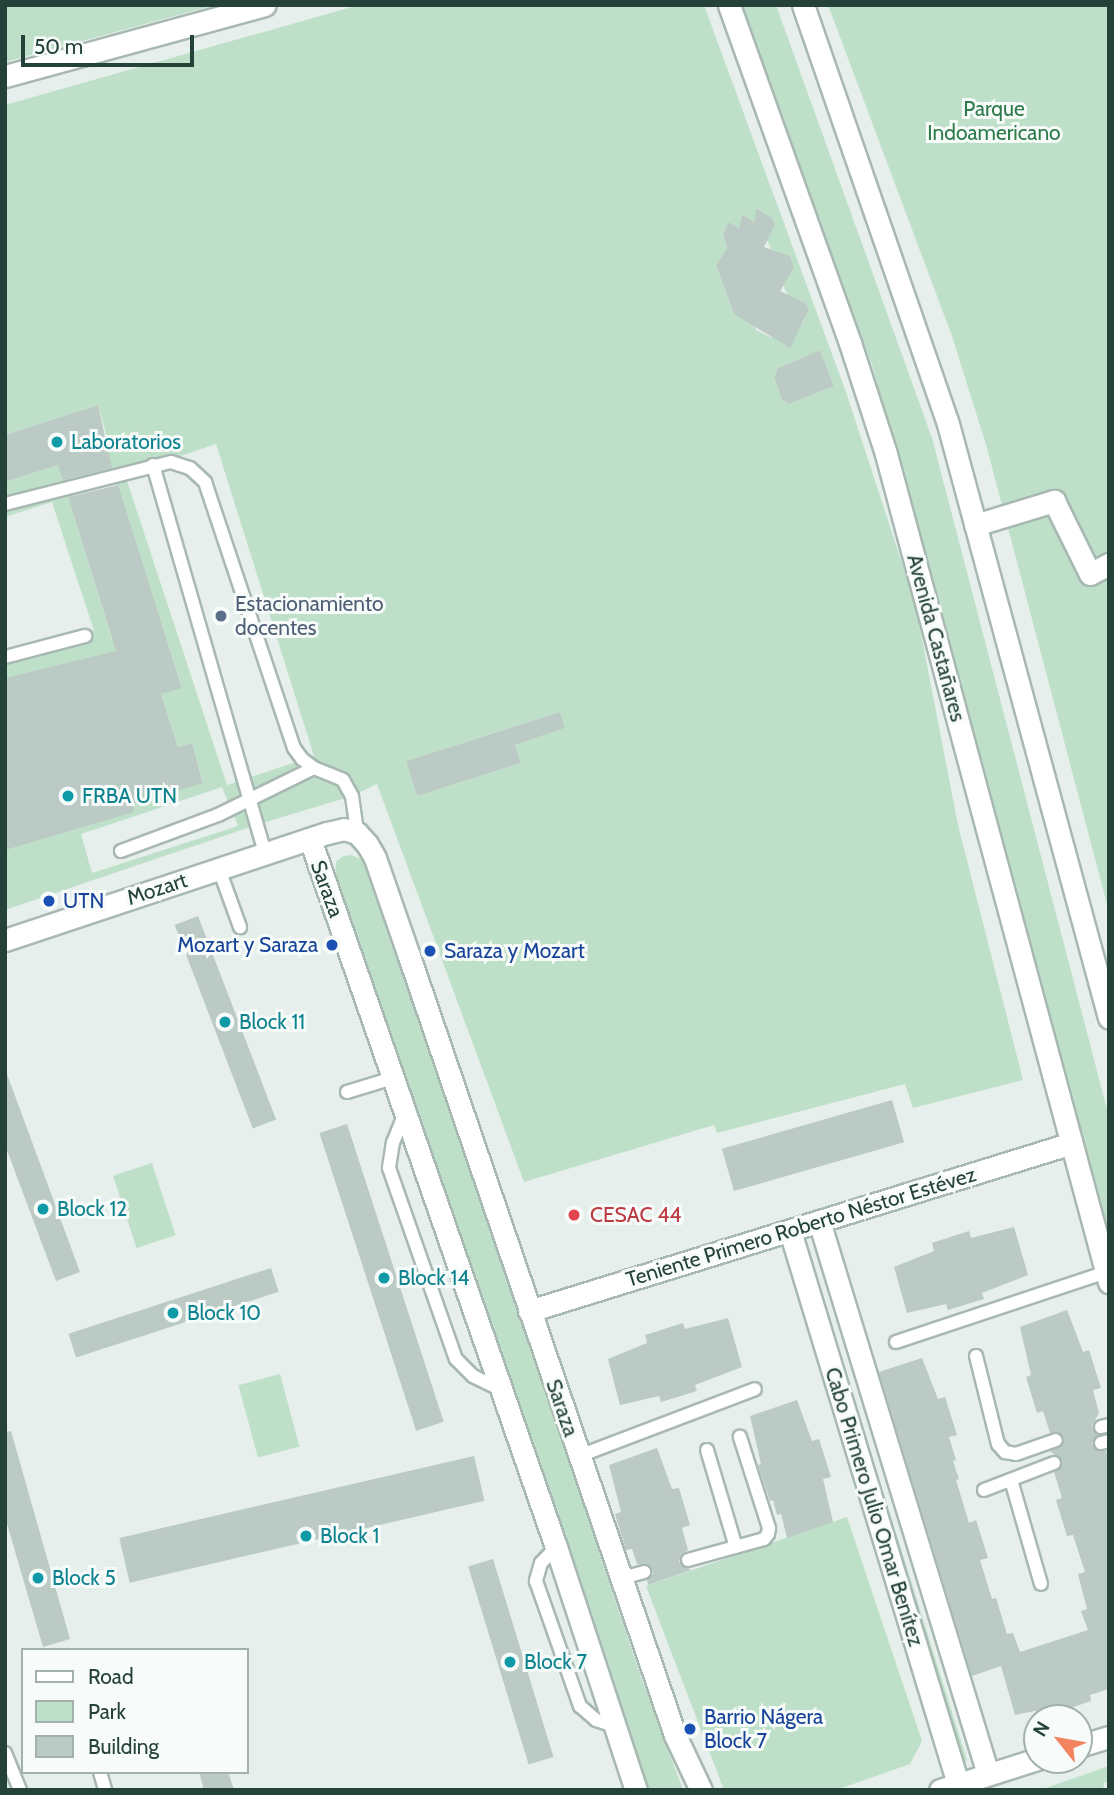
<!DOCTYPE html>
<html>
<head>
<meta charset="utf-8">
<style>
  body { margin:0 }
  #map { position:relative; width:1114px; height:1795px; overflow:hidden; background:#e6efeb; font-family:Cabin,sans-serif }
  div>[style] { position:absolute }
  .green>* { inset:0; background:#bfe0c8; transform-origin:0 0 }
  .building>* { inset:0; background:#bbcac4; transform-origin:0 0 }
  .roads { filter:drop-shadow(2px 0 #a8b8b2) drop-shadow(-2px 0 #a8b8b2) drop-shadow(0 2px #a8b8b2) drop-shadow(0 -2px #a8b8b2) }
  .lane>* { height:12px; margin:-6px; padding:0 6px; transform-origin:6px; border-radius:6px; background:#fff }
  .street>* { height:21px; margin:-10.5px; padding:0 10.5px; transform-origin:10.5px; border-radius:10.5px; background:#fff }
  .secondary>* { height:21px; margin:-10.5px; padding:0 10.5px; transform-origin:10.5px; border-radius:10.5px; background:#fff }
  .dots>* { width:19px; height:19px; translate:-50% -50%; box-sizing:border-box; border:4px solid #f7fbf9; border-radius:50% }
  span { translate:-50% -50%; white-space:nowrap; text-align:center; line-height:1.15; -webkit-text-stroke:6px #f7fbf9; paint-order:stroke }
  .park-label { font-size:21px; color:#2d7a4b }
  .culture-label { font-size:21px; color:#0d838f }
  .left { translate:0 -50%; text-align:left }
  .service-label { font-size:21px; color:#4e5e75 }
  .street-label { font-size:21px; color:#24423a }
  .transit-label { font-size:21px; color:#164399 }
  .right { translate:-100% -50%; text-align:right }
  .health-label { font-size:21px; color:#be3a42 }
  .frame { position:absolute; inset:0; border:7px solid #24423a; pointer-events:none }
  .legend { position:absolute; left:21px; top:1648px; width:228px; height:126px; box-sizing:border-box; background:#f7fbf9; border:2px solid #a3b1ad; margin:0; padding:9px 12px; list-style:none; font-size:21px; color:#24423a }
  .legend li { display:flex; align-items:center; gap:14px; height:35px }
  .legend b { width:35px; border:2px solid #a3b1ad }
  .north { position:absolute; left:1023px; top:1704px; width:70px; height:70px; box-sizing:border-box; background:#f7fbf9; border:2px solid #a3b1ad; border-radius:50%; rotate:301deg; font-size:19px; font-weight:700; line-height:28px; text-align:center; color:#24423a }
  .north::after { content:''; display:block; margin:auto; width:24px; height:32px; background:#f4845f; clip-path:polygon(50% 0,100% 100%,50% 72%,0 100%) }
  .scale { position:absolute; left:21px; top:35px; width:173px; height:32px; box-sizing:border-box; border:4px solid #24423a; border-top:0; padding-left:9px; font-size:21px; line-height:24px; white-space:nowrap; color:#24423a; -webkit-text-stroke:5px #f7fbf9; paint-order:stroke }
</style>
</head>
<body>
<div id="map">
  <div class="green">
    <div style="clip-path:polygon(5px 5px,215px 5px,5px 62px)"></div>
    <div style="clip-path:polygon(evenodd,359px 5px,704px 5px,847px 395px,915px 603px,958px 825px,1023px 1080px,913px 1108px,905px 1084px,717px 1133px,714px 1125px,524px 1182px,377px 784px,352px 796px,256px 825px,5px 910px,5px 850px,94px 657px,5px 678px,5px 661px,94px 631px,52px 502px,5px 517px,5px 482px,110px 448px,98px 405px,5px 435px,5px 105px,359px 5px,758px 208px,772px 218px,775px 225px,767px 240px,771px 249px,789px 256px,794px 268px,783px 285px,788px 295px,806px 303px,809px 310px,801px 327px,789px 323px,778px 327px,772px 338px,756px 330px,753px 323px,734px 314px,716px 265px,727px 248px,723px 234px,729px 222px,739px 228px,742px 214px,754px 222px,758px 208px,359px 5px,820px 350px,834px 386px,789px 404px,782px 400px,774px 377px,778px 368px,820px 350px,359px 5px,216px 444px,314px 756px,227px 785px,125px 475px,216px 444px,359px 5px,116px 481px,182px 687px,161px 694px,178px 747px,192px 743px,203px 782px,150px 799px,115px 650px,127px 646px,112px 639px,68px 497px,116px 481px,359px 5px,560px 712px,565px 728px,515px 745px,521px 763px,417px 796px,406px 761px,560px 712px,359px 5px,222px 787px,238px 826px,92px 873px,81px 834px,222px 787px)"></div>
    <div style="clip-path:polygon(739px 5px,776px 5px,932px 438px,1109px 1117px,1109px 1253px,873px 368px)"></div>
    <div style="clip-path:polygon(828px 5px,1109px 5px,1109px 912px,987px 448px,952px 336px)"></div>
    <div style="clip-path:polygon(351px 855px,361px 859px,369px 867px,641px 1677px,683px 1790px,646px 1790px,335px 882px,336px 862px,343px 856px)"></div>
    <div style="left:152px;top:1163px;width:76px;height:41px;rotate:72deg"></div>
    <div style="clip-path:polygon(803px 1246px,807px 1248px,967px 1760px,965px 1763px,962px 1762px)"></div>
    <div style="left:280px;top:1374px;width:75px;height:43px;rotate:75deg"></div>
    <div style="clip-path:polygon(847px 1517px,922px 1741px,910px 1764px,836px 1790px,724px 1790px,646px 1586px)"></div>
    <div style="clip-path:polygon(1109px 1766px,1109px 1781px,1104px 1783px,1103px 1790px,1040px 1790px)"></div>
  </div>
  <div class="building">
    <div style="clip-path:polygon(757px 208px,772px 218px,775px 225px,764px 247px,790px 256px,794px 268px,780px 291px,806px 303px,809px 310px,790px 348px,734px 314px,716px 265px,727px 248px,723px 234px,729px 222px,739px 228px,742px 214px,754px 222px)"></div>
    <div style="clip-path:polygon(820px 350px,834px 386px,789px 404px,782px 400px,774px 377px,778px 368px)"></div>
    <div style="clip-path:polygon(98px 405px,112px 468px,63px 480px,58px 465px,5px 482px,5px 435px)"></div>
    <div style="clip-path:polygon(118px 485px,182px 688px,161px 694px,178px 747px,192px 743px,203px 783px,132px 804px,134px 812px,5px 850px,5px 678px,116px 651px,68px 497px)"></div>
    <div style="clip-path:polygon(560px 712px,565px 728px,515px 745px,521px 763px,417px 796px,406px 761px)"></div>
    <div style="left:198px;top:916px;width:218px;height:25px;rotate:69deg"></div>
    <div style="clip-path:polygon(7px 1074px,80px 1272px,56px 1281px,5px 1145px)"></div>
    <div style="left:892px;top:1100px;width:44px;height:177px;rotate:74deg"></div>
    <div style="left:347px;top:1124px;width:313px;height:29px;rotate:72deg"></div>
    <div style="clip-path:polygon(1014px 1227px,1028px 1275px,982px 1293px,984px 1299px,948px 1310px,946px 1304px,907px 1313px,894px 1267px,934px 1251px,932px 1243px,969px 1231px,971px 1238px)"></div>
    <div style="left:271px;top:1268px;width:25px;height:213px;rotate:72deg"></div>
    <div style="clip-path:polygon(1067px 1310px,1083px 1352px,1089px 1350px,1101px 1388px,1093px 1390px,1099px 1413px,1092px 1425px,1098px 1435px,1092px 1444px,1098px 1451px,1106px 1451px,1109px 1461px,1109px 1689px,1090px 1695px,1091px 1701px,1056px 1713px,1054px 1707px,1015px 1715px,1001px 1666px,972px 1676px,879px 1372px,922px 1358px,938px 1399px,945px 1397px,957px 1435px,949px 1437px,956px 1460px,953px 1461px,959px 1479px,956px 1480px,969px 1523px,976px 1520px,988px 1558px,980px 1560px,992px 1599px,996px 1598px,1007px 1634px,1013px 1633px,1020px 1652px,1088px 1630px,1081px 1611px,1087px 1609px,1078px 1574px,1085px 1572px,1073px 1535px,1067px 1536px,1056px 1500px,1062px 1498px,1054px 1472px,1061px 1468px,1062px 1461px,1050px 1451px,1062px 1446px,1064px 1438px,1058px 1432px,1050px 1433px,1043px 1411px,1037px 1413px,1026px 1377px,1031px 1375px,1020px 1327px)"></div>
    <div style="clip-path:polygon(728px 1318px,742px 1367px,695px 1385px,697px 1391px,661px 1402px,659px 1396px,620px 1405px,608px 1359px,647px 1343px,645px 1335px,683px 1323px,685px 1329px)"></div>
    <div style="clip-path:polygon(797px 1400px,812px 1441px,819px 1439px,831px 1477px,823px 1479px,833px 1522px,787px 1538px,781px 1514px,777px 1515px,773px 1500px,770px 1501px,758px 1465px,761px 1464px,750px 1416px)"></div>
    <div style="clip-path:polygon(11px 1431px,70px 1639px,43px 1647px,5px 1517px,5px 1432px)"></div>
    <div style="clip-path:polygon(657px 1448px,672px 1489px,679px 1488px,690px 1525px,682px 1528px,688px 1550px,681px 1554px,679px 1562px,691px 1570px,648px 1585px,647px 1580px,653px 1574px,651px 1566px,637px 1564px,632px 1549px,626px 1550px,615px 1514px,621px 1512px,609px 1465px)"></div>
    <div style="left:474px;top:1456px;width:46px;height:364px;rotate:77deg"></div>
    <div style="left:493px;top:1559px;width:207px;height:26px;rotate:73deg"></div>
    <div style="clip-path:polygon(199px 1772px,228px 1772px,234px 1790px,204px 1790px)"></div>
  </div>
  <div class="roads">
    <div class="lane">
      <div style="left:153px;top:465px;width:405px;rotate:73.9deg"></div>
      <div style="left:5px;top:504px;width:171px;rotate:-14.2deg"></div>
      <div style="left:171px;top:462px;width:20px;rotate:18deg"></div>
      <div style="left:190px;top:468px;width:21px;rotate:43deg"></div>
      <div style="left:205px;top:482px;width:280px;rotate:71.5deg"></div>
      <div style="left:294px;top:748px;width:14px;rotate:54deg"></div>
      <div style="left:302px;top:759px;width:15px;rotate:37deg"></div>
      <div style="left:314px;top:768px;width:31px;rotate:22deg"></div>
      <div style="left:343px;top:780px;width:18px;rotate:61deg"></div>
      <div style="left:352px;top:796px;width:37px;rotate:82deg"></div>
      <div style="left:5px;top:657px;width:83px;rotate:-14.7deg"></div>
      <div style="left:121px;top:851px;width:103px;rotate:-20.4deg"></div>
      <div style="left:218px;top:815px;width:107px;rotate:-26.1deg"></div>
      <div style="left:219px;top:869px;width:62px;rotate:70.1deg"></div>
      <div style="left:347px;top:1092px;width:48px;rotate:-16.9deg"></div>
      <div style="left:405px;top:1113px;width:31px;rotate:112deg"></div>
      <div style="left:393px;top:1142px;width:26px;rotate:99deg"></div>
      <div style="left:389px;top:1168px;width:202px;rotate:70.7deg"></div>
      <div style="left:456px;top:1359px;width:24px;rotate:45deg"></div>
      <div style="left:473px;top:1376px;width:32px;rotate:26deg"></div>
      <div style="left:896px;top:1342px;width:221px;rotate:-18.4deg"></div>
      <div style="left:976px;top:1356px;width:91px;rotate:76deg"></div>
      <div style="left:998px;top:1444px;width:11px;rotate:49deg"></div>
      <div style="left:1005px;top:1452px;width:11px;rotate:10deg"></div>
      <div style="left:1016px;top:1454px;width:42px;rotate:-19.3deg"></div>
      <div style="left:1101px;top:1427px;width:8px;rotate:-14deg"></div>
      <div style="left:1101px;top:1443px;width:8px;rotate:-14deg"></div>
      <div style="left:707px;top:1450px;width:101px;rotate:73.4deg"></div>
      <div style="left:579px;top:1456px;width:188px;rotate:-20.8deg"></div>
      <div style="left:1011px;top:1480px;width:108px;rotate:73.9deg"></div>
      <div style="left:984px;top:1490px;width:75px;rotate:-21.1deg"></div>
      <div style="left:556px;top:1547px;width:22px;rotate:133deg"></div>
      <div style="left:541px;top:1563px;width:19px;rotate:106deg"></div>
      <div style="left:536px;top:1581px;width:133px;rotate:70.6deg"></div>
      <div style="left:580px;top:1706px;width:21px;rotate:41deg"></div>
      <div style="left:596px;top:1720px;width:22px;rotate:18deg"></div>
      <div style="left:688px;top:1560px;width:79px;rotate:-15.4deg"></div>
      <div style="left:764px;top:1539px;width:6px;rotate:-51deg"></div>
      <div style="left:768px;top:1534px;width:6px;rotate:-81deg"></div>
      <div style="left:769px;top:1528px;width:96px;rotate:-107.7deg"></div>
      <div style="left:622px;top:1578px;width:23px;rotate:-15deg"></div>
      <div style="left:5px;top:1753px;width:40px;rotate:68deg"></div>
      <div style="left:100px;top:1772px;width:19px;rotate:74deg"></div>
    </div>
    <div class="street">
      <div style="left:975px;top:525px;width:83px;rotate:-16.9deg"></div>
      <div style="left:1054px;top:501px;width:81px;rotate:63.7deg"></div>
      <div style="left:1090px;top:574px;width:21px;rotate:-28deg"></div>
      <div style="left:819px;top:1221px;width:578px;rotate:73.01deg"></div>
      <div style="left:790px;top:1231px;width:578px;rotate:73.1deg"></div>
      <div style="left:529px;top:1311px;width:568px;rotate:-17.19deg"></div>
      <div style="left:1079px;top:1746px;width:31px;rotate:-17deg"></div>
      <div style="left:940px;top:1790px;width:102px;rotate:-17.7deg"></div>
    </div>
    <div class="secondary">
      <div style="left:729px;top:5px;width:359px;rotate:70.3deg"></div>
      <div style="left:850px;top:343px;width:117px;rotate:72deg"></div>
      <div style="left:886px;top:454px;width:858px;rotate:74.93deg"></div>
      <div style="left:803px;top:5px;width:443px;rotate:70.9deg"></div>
      <div style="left:948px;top:424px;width:615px;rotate:74.83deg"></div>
      <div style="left:5px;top:76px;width:269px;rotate:-15.3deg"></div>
      <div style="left:310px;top:839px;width:750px;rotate:70.84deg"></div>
      <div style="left:556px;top:1547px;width:256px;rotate:71.8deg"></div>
      <div style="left:5px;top:940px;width:339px;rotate:-18.4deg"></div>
      <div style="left:327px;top:833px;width:17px;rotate:-13deg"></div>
      <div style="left:344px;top:829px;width:14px;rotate:17deg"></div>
      <div style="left:357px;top:833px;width:15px;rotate:48deg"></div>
      <div style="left:367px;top:844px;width:16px;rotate:60deg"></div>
      <div style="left:375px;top:858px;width:104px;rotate:70.9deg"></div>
      <div style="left:409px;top:956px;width:823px;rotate:71.15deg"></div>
      <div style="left:675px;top:1735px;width:61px;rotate:64.7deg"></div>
    </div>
  </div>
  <div class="dots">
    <div style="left:57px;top:442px;background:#0f9aa8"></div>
    <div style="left:221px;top:616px;background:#5c6f8a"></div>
    <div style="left:68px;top:796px;background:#0f9aa8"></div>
    <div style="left:49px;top:901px;background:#1a4fb4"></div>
    <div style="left:332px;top:945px;background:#1a4fb4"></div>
    <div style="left:430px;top:951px;background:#1a4fb4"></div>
    <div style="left:225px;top:1022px;background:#0f9aa8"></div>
    <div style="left:43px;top:1209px;background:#0f9aa8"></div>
    <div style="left:574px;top:1215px;background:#e0444e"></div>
    <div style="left:384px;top:1278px;background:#0f9aa8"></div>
    <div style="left:173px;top:1313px;background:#0f9aa8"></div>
    <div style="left:306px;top:1536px;background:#0f9aa8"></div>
    <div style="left:38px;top:1578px;background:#0f9aa8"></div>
    <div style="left:510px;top:1662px;background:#0f9aa8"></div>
    <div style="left:690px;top:1729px;background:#1a4fb4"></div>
  </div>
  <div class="park-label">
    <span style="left:994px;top:121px">Parque<br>Indoamericano</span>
  </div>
  <div class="culture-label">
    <span class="left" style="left:71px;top:442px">Laboratorios</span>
    <span class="left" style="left:82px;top:796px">FRBA UTN</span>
    <span class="left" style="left:239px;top:1022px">Block 11</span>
    <span class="left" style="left:57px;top:1209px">Block 12</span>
    <span class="left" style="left:398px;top:1278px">Block 14</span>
    <span class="left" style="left:187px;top:1313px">Block 10</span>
    <span class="left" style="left:320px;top:1536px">Block 1</span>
    <span class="left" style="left:52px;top:1578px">Block 5</span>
    <span class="left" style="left:524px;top:1662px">Block 7</span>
  </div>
  <div class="service-label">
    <span class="left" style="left:235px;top:616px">Estacionamiento<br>docentes</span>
  </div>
  <div class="street-label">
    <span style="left:936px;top:638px;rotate:75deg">Avenida Castañares</span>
    <span style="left:157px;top:889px;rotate:-18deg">Mozart</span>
    <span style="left:327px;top:889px;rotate:70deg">Saraza</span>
    <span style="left:801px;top:1227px;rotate:-17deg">Teniente Primero Roberto Néstor Estévez</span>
    <span style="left:562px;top:1408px;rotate:71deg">Saraza</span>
    <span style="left:874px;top:1507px;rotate:73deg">Cabo Primero Julio Omar Benítez</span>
  </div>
  <div class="transit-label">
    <span class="left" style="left:63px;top:901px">UTN</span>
    <span class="right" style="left:318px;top:945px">Mozart y Saraza</span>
    <span class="left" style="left:444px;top:951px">Saraza y Mozart</span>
    <span class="left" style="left:704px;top:1729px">Barrio Nágera<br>Block 7</span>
  </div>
  <div class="health-label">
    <span class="left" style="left:590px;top:1215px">CESAC 44</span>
  </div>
  <div class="frame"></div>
  <ul class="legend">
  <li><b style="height:9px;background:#fff"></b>Road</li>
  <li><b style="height:19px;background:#bfe0c8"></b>Park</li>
  <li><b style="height:19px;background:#bbcac4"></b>Building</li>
  </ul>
  <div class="north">N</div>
  <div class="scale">50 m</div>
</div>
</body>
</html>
